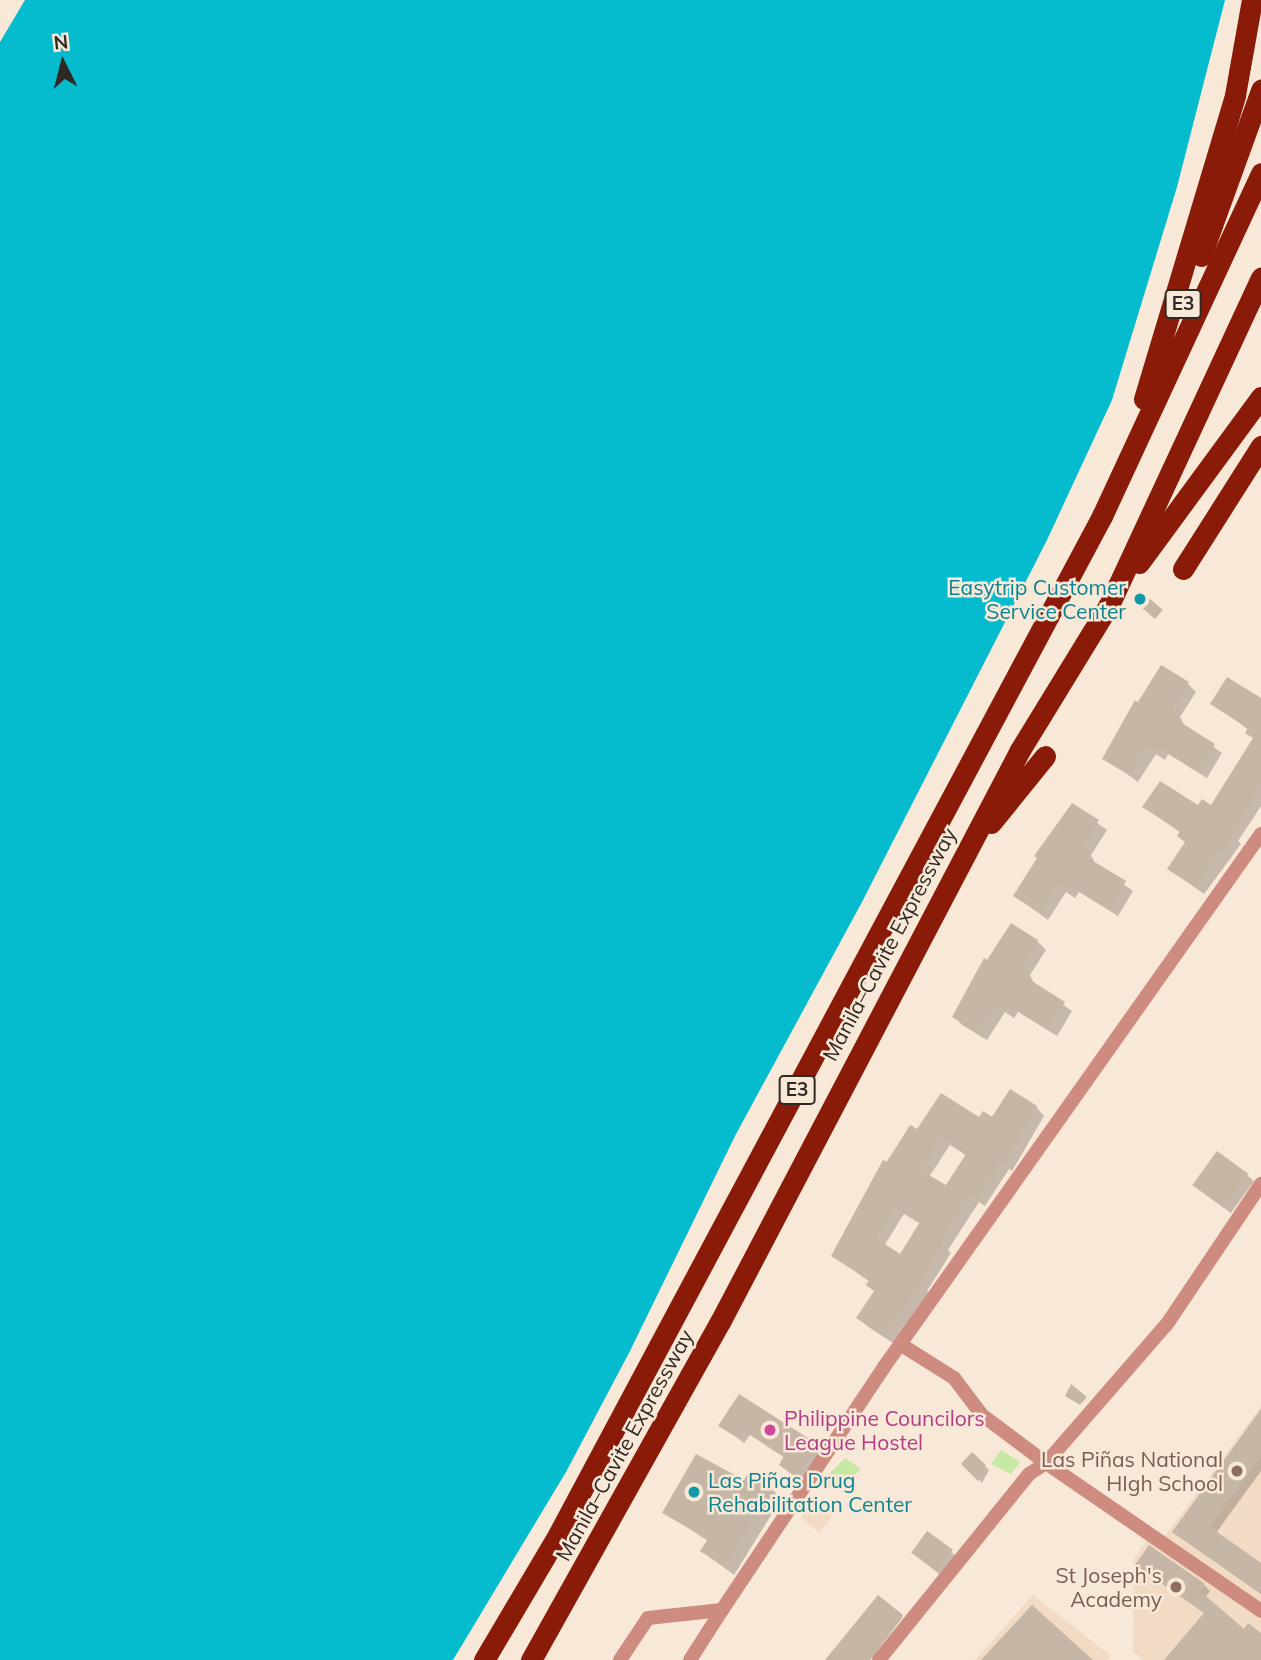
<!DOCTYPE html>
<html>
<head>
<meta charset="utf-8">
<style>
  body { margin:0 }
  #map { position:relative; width:1261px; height:1660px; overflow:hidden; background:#f8e8d7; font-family:Mulish,sans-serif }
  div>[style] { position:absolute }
  .built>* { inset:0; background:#f1dbc5; transform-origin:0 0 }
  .green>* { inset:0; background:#c7e7a5 }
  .water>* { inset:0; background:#05bccf }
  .shadow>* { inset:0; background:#0003 }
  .building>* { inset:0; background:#c5b6a5; transform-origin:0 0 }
  .street>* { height:14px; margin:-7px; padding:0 7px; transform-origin:7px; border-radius:7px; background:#cd8c7f }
  .highway>* { height:21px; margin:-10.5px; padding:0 10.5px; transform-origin:10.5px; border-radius:10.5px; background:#891b08 }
  .dots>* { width:19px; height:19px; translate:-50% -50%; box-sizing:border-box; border:4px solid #f8e8d7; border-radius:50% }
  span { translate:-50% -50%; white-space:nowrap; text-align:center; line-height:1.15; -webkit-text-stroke:5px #f8e8d7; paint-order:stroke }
  .shield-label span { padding:2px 5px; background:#f8e8d7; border:2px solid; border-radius:5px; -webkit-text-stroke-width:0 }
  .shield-label { font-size:19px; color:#302923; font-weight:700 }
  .culture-label { font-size:21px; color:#0d838f }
  .right { translate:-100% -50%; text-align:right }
  .left { translate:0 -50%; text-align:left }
  .street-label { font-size:21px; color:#302923 }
  .hotel-label { font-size:21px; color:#b23c85 }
  .education-label { font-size:21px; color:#785e54 }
  .north { position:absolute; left:28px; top:28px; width:70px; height:70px; -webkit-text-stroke:5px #f8e8d7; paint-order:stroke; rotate:354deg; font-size:19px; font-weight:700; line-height:28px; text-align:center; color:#302923 }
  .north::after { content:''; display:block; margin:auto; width:24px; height:32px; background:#302923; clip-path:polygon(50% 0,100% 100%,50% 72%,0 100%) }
</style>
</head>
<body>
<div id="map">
  <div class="built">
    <div style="clip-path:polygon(1261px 1406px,1261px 1602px,1164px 1537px)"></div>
    <div style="left:813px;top:1502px;width:24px;height:20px;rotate:38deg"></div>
    <div style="clip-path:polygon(1147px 1539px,1261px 1615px,1261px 1660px,1143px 1660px,1133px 1652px,1134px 1559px)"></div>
    <div style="clip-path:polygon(1033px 1595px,1111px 1656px,1107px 1660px,975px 1660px)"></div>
  </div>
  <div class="green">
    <div style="clip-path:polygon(1001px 1450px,1020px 1462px,1011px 1474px,991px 1464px)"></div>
    <div style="clip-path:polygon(845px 1458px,861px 1469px,838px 1490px,820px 1483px)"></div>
  </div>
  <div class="water">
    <div style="clip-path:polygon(25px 0,1225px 0,1177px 187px,1112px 400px,1047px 540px,862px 902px,735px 1136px,630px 1351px,566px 1472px,453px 1660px,0 1660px,0 42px)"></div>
  </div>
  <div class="shadow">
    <div style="clip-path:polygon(1188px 684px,1196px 692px,1180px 717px,1186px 728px,1222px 753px,1207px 778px,1168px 754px,1165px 760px,1156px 754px,1138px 782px,1105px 758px,1139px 704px)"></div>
    <div style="clip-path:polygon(1261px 700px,1261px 806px,1238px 841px,1241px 844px,1204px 894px,1169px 869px,1186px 843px,1181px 833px,1144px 807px,1211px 807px,1254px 740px,1249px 730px,1212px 703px)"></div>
    <div style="clip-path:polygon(1072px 805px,1107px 830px,1091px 855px,1096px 865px,1133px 891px,1118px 916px,1079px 892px,1075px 898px,1066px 892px,1048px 920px,1015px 896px)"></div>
    <div style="clip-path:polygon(1037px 941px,1046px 950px,1030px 975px,1035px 985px,1072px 1011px,1057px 1036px,1018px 1012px,1014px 1018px,1005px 1012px,987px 1040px,962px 1025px,954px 1016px,988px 962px)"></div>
    <div style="clip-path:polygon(evenodd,1036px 1107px,1044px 1116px,1012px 1171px,1009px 1169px,985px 1206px,979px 1202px,948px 1250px,951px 1253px,927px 1291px,930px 1293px,893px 1343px,867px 1326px,858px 1318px,875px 1292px,870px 1282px,833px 1256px,875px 1178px,911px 1127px,917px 1131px,1036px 1107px,950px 1145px,967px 1156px,947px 1187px,929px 1177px,950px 1145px,1036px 1107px,904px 1214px,921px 1224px,900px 1256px,884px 1246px,904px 1214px)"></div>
    <div style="clip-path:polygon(1217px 1153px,1254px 1181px,1231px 1213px,1200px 1190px)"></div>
    <div style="clip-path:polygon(740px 1396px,823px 1452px,804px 1482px,781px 1465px,785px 1458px,750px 1435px,744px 1443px,721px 1425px)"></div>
    <div style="clip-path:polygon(1261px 1413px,1261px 1471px,1216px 1533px,1261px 1565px,1261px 1594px,1180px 1537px)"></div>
    <div style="clip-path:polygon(972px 1454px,989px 1470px,982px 1483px,964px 1464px)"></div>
    <div style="clip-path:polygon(772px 1489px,781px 1499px,734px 1575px,702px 1551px,708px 1541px,664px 1512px)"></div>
    <div style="clip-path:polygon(951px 1552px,955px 1555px,940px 1575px,915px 1554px)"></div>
    <div style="clip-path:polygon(1137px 1565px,1204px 1585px,1210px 1591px,1205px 1598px,1244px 1631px,1261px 1636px,1261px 1660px,1168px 1660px,1206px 1614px)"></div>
    <div style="clip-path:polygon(879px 1597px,903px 1617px,870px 1660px,836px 1660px)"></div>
  </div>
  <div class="building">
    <div style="left:1141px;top:591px;width:29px;height:12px;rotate:41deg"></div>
    <div style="clip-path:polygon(1161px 665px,1189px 682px,1172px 710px,1180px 715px,1177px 720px,1215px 744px,1198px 771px,1159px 747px,1156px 753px,1147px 747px,1129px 775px,1102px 759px,1135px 700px,1138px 702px)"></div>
    <div style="clip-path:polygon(1227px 677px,1261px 698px,1261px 785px,1222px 852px,1219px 850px,1195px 887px,1167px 869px,1185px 842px,1177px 836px,1180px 831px,1142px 807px,1160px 781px,1198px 805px,1202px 799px,1211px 805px,1253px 738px,1245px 733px,1248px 728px,1210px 704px)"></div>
    <div style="clip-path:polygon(1072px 803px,1099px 820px,1082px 848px,1091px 853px,1088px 858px,1126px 881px,1109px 909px,1070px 885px,1066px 890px,1057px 885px,1040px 913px,1013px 896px,1037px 858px,1034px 856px)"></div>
    <div style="clip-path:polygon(1011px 923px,1038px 940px,1021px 967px,1030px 973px,1027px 978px,1065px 1002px,1048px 1028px,1009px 1005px,1005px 1011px,996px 1005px,978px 1033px,952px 1017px,984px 958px,987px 960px)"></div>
    <div style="clip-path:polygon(evenodd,1010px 1089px,1037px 1106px,1003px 1164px,1000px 1162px,976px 1199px,970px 1195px,941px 1241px,944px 1243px,919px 1282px,922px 1284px,884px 1336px,856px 1318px,874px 1291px,866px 1285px,869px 1280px,831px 1256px,883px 1160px,887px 1162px,910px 1125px,917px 1129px,941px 1093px,979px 1117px,983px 1111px,992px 1117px,1010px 1089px,941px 1138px,966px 1154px,946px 1185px,920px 1170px,941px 1138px,1010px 1089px,895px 1207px,920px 1222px,900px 1254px,876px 1238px,895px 1207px)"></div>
    <div style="left:1217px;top:1151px;width:39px;height:42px;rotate:36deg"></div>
    <div style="clip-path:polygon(1071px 1384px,1087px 1397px,1080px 1405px,1065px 1396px)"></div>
    <div style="clip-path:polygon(739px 1394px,819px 1445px,797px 1478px,779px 1465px,784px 1456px,743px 1430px,738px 1438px,718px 1426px)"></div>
    <div style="clip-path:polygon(1261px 1409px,1261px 1456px,1210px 1527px,1261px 1563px,1261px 1594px,1172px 1532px)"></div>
    <div style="clip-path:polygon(972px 1452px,986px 1465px,978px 1481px,961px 1464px)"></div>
    <div style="clip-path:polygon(696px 1454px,744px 1480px,748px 1473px,773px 1488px,724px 1567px,700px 1551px,708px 1539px,662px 1513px)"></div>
    <div style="left:927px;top:1531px;width:32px;height:27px;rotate:36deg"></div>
    <div style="clip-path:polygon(1149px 1545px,1205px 1584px,1200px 1591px,1244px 1629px,1248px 1623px,1261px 1633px,1261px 1660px,1164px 1660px,1204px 1613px,1135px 1565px)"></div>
    <div style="clip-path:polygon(878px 1595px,903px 1615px,870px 1660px,825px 1660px)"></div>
    <div style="clip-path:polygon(1032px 1605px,1093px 1660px,981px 1660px)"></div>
  </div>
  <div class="street">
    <div style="left:900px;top:1344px;width:64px;rotate:32.2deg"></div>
    <div style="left:954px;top:1378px;width:46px;rotate:52.9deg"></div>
    <div style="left:982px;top:1415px;width:80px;rotate:36.9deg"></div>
    <div style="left:1046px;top:1463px;width:261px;rotate:34.5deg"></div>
    <div style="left:620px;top:1660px;width:50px;rotate:-56.3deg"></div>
    <div style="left:648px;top:1618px;width:74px;rotate:-6.2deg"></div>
    <div style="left:722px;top:1610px;width:292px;rotate:-56.3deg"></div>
    <div style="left:884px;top:1367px;width:653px;rotate:-54.73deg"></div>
    <div style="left:690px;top:1660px;width:59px;rotate:-57.4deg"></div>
    <div style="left:879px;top:1660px;width:239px;rotate:-51.1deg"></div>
    <div style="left:1029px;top:1474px;width:20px;rotate:-33deg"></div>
    <div style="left:1046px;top:1463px;width:184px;rotate:-49deg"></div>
    <div style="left:1167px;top:1324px;width:169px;rotate:-56.1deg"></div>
  </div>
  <div class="highway">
    <div style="left:1201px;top:256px;width:177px;rotate:-70.1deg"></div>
    <div style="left:1144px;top:399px;width:317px;rotate:-73.3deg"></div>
    <div style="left:1235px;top:95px;width:97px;rotate:-79.9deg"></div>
    <div style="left:1139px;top:563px;width:206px;rotate:-53.7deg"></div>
    <div style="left:1183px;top:569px;width:146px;rotate:-57.6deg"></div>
    <div style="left:991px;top:823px;width:86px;rotate:-51.1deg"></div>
    <div style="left:484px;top:1660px;width:147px;rotate:-59.4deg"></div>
    <div style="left:559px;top:1533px;width:1153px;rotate:-61.9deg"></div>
    <div style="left:1102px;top:516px;width:378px;rotate:-65.1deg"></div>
    <div style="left:531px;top:1660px;width:387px;rotate:-60.8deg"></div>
    <div style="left:720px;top:1322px;width:646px;rotate:-62.32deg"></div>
    <div style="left:1020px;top:750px;width:170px;rotate:-58.5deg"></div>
    <div style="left:1109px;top:605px;width:361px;rotate:-65.1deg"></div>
  </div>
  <div class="dots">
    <div style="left:1140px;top:599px;background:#0f9aa8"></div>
    <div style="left:770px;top:1430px;background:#d1479c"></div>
    <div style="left:1237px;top:1471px;background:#8d6e63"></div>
    <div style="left:694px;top:1492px;background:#0f9aa8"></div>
    <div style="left:1176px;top:1587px;background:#8d6e63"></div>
  </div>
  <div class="shield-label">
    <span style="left:1183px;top:304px">E3</span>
    <span style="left:797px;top:1090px">E3</span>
  </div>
  <div class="culture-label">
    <span class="right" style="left:1126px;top:599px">Easytrip Customer<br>Service Center</span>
    <span class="left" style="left:708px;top:1492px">Las Piñas Drug<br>Rehabilitation Center</span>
  </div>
  <div class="street-label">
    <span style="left:889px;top:944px;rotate:-62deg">Manila–Cavite Expressway</span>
    <span style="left:624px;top:1445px;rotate:-61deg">Manila–Cavite Expressway</span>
  </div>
  <div class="hotel-label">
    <span class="left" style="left:784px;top:1430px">Philippine Councilors<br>League Hostel</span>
  </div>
  <div class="education-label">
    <span class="right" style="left:1223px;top:1471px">Las Piñas National<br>HIgh School</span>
    <span class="right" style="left:1162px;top:1587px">St Joseph's<br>Academy</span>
  </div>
  <div class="north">N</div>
</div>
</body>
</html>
